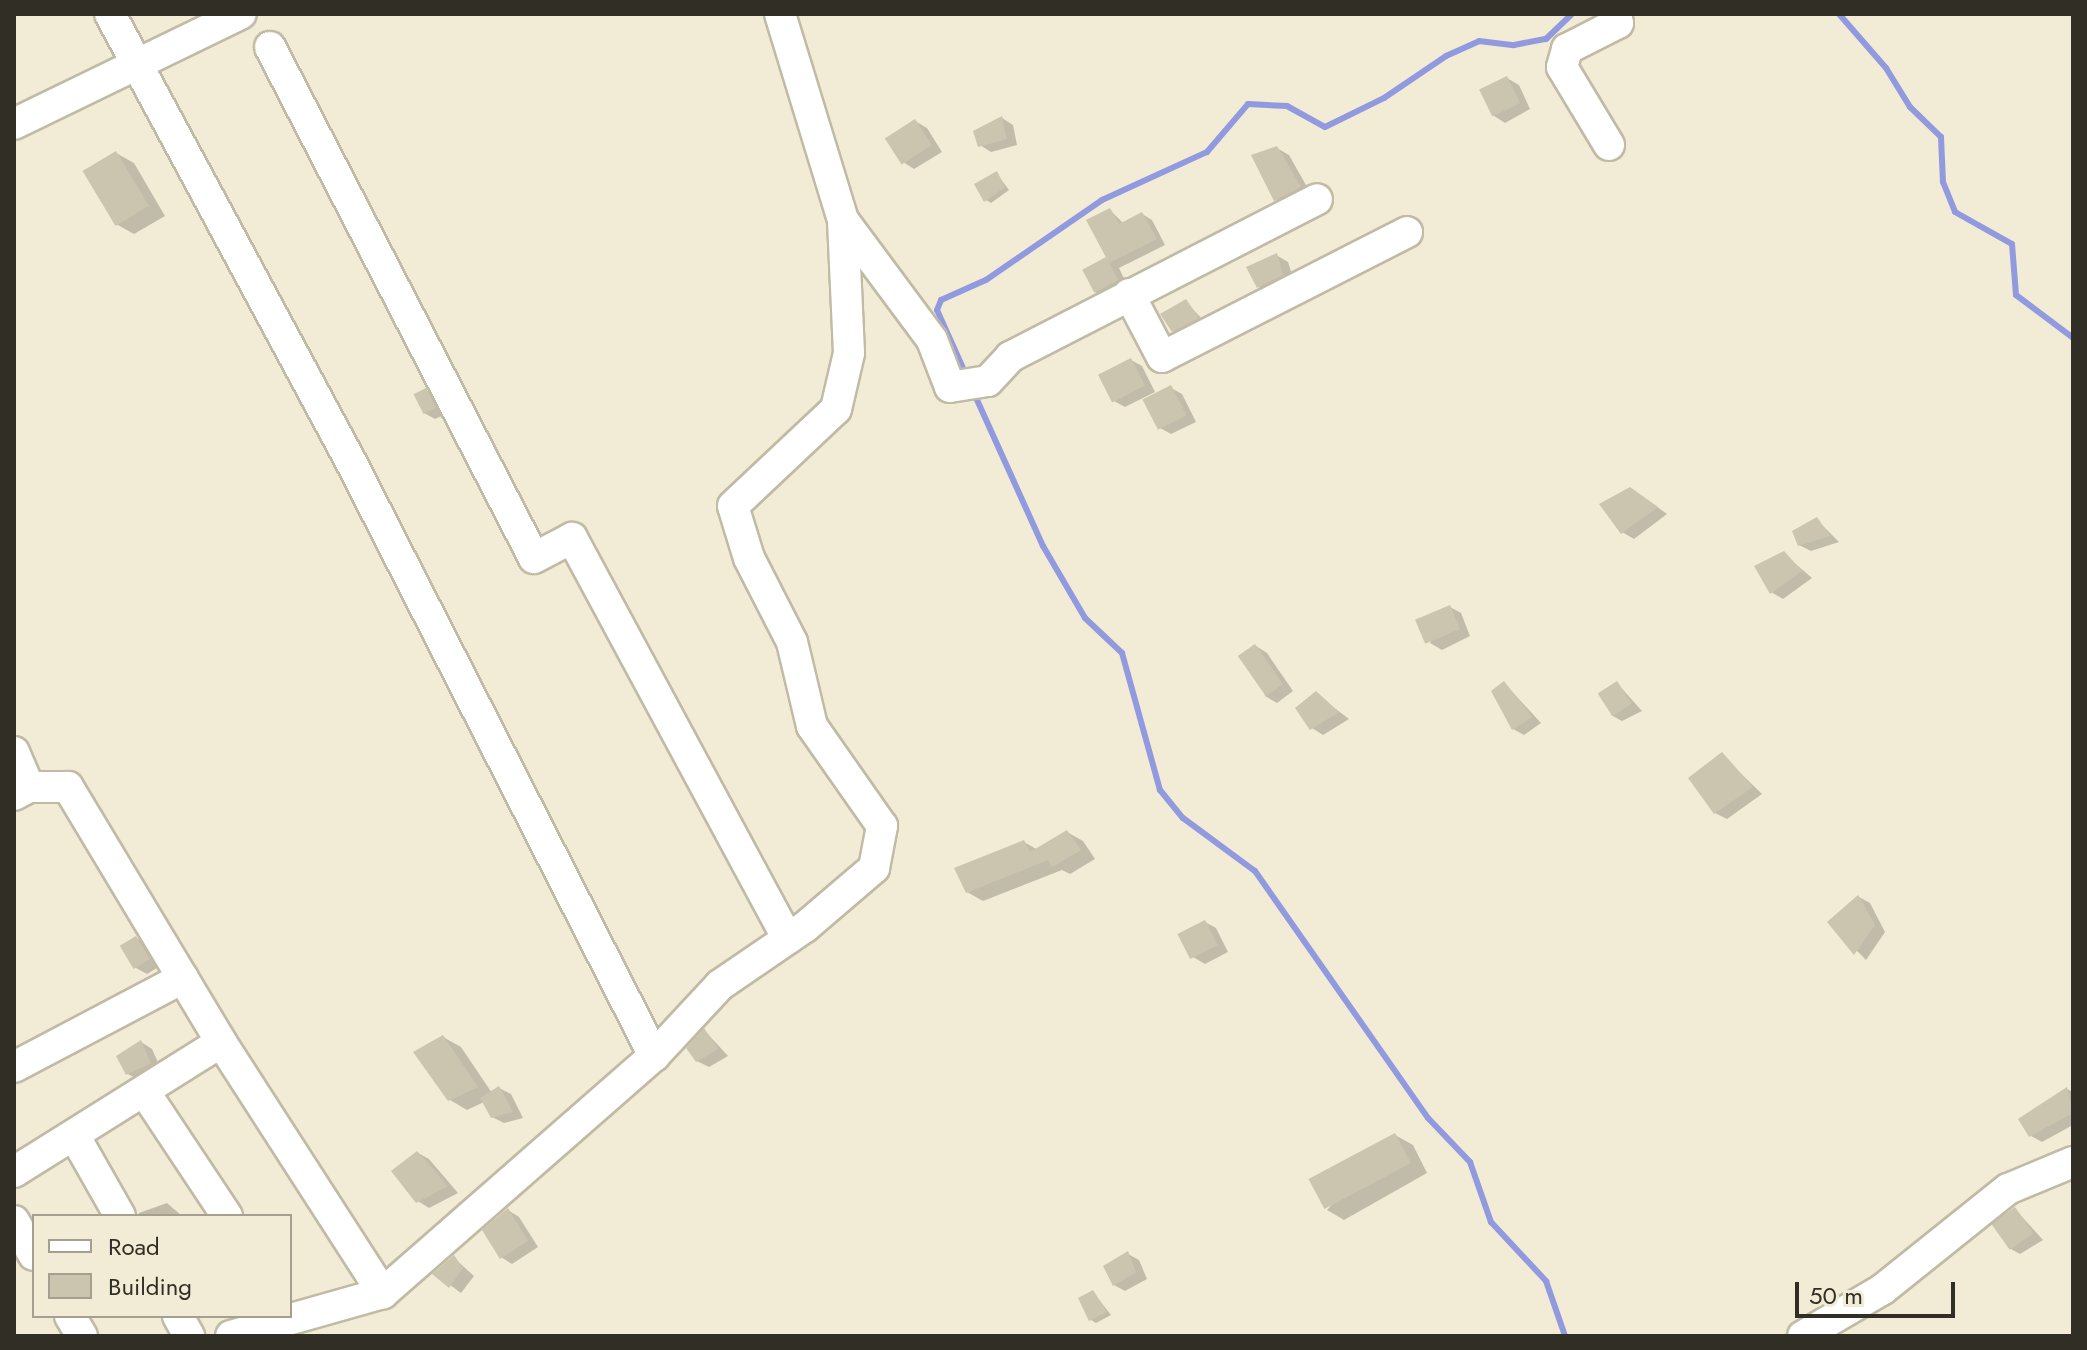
<!DOCTYPE html>
<html>
<head>
<meta charset="utf-8">
<style>
  body { margin:0 }
  #map { position:relative; width:2087px; height:1350px; overflow:hidden; background:#f2ebd5; font-family:Jost,sans-serif }
  div>[style] { position:absolute }
  .shadow>* { inset:0; background:#0003 }
  .stream>* { height:6px; margin:-3px; padding:0 3px; transform-origin:3px; border-radius:3px; background:#929adf }
  .building>* { inset:0; background:#cbc5af; transform-origin:0 0 }
  .roads { filter:drop-shadow(2px 0 #c1baa5) drop-shadow(-2px 0 #c1baa5) drop-shadow(0 2px #c1baa5) drop-shadow(0 -2px #c1baa5) }
  .minor>* { height:30px; margin:-15px; padding:0 15px; transform-origin:15px; border-radius:15px; background:#fff }
  span { translate:-50% -50%; white-space:nowrap; text-align:center; line-height:1.15; -webkit-text-stroke:6px #f2ebd5; paint-order:stroke }
  .frame { position:absolute; inset:0; border:16px solid #312e26; pointer-events:none }
  .legend { position:absolute; left:32px; top:1214px; width:260px; height:104px; box-sizing:border-box; background:#f2ebd5; border:2px solid #a59f8f; margin:0; padding:10px 14px; list-style:none; font-size:24px; color:#312e26 }
  .legend li { display:flex; align-items:center; gap:16px; height:40px }
  .legend b { width:40px; border:2px solid #a59f8f }
  .scale { position:absolute; left:1795px; top:1282px; width:160px; height:36px; box-sizing:border-box; border:4px solid #312e26; border-top:0; padding-left:10px; font-size:24px; line-height:28px; white-space:nowrap; color:#312e26; -webkit-text-stroke:6px #f2ebd5; paint-order:stroke }
</style>
</head>
<body>
<div id="map">
  <div class="shadow">
    <div style="clip-path:polygon(1507px 78px,1519px 85px,1530px 109px,1505px 123px,1494px 116px)"></div>
    <div style="clip-path:polygon(1002px 118px,1013px 125px,1017px 145px,991px 152px,980px 145px)"></div>
    <div style="clip-path:polygon(915px 121px,927px 128px,942px 152px,914px 169px,903px 162px)"></div>
    <div style="clip-path:polygon(1277px 148px,1289px 155px,1311px 194px,1287px 206px,1276px 199px)"></div>
    <div style="clip-path:polygon(116px 153px,134px 163px,165px 216px,134px 234px,116px 224px)"></div>
    <div style="clip-path:polygon(997px 174px,1009px 190px,991px 203px,986px 200px)"></div>
    <div style="clip-path:polygon(1110px 210px,1124px 224px,1142px 214px,1152px 220px,1165px 245px,1119px 268px,1128px 287px,1107px 299px,1095px 292px,1109px 257px)"></div>
    <div style="clip-path:polygon(1276px 255px,1288px 262px,1294px 281px,1270px 293px,1259px 287px)"></div>
    <div style="clip-path:polygon(1186px 302px,1208px 325px,1185px 337px,1174px 330px)"></div>
    <div style="clip-path:polygon(1131px 360px,1142px 366px,1155px 392px,1125px 407px,1114px 401px)"></div>
    <div style="clip-path:polygon(1171px 388px,1182px 394px,1196px 422px,1171px 434px,1160px 428px)"></div>
    <div style="clip-path:polygon(426px 390px,437px 397px,446px 414px,435px 419px,424px 413px)"></div>
    <div style="clip-path:polygon(1642px 496px,1667px 514px,1634px 539px,1622px 532px)"></div>
    <div style="clip-path:polygon(1817px 520px,1839px 542px,1811px 551px,1799px 545px)"></div>
    <div style="clip-path:polygon(1784px 554px,1812px 578px,1783px 599px,1771px 592px)"></div>
    <div style="clip-path:polygon(1450px 607px,1461px 613px,1470px 636px,1442px 650px,1430px 643px)"></div>
    <div style="clip-path:polygon(1256px 646px,1267px 653px,1293px 691px,1277px 703px,1265px 696px)"></div>
    <div style="clip-path:polygon(1504px 683px,1541px 723px,1524px 735px,1513px 729px)"></div>
    <div style="clip-path:polygon(1617px 683px,1642px 711px,1622px 721px,1611px 715px)"></div>
    <div style="clip-path:polygon(1316px 694px,1349px 719px,1323px 735px,1312px 728px)"></div>
    <div style="clip-path:polygon(1722px 755px,1762px 794px,1727px 819px,1715px 813px)"></div>
    <div style="clip-path:polygon(1067px 832px,1083px 841px,1095px 859px,1070px 874px,1062px 870px,983px 901px,967px 892px,1024px 842px,1038px 850px)"></div>
    <div style="clip-path:polygon(1859px 897px,1870px 903px,1885px 932px,1866px 960px,1830px 923px)"></div>
    <div style="clip-path:polygon(1205px 922px,1216px 928px,1228px 952px,1205px 964px,1193px 957px)"></div>
    <div style="clip-path:polygon(136px 938px,148px 945px,160px 966px,147px 974px,136px 968px,122px 946px)"></div>
    <div style="clip-path:polygon(705px 1031px,728px 1056px,709px 1067px,697px 1061px)"></div>
    <div style="clip-path:polygon(443px 1037px,461px 1047px,492px 1093px,499px 1088px,511px 1094px,523px 1118px,504px 1123px,492px 1117px,484px 1102px,467px 1110px,450px 1100px)"></div>
    <div style="clip-path:polygon(141px 1042px,152px 1049px,161px 1069px,139px 1080px,128px 1074px)"></div>
    <div style="clip-path:polygon(2067px 1089px,2073px 1092px,2073px 1125px,2042px 1142px,2031px 1136px)"></div>
    <div style="clip-path:polygon(1395px 1135px,1413px 1145px,1427px 1173px,1344px 1220px,1327px 1210px)"></div>
    <div style="clip-path:polygon(418px 1153px,429px 1159px,458px 1193px,429px 1208px,418px 1201px)"></div>
    <div style="clip-path:polygon(167px 1203px,182px 1216px,139px 1216px,139px 1213px)"></div>
    <div style="clip-path:polygon(2015px 1209px,2043px 1240px,2020px 1254px,2009px 1248px)"></div>
    <div style="clip-path:polygon(508px 1210px,519px 1217px,538px 1247px,512px 1264px,501px 1257px)"></div>
    <div style="clip-path:polygon(1128px 1254px,1139px 1260px,1147px 1279px,1125px 1291px,1114px 1285px)"></div>
    <div style="clip-path:polygon(454px 1258px,474px 1276px,461px 1293px,435px 1274px)"></div>
    <div style="clip-path:polygon(1093px 1292px,1111px 1315px,1096px 1323px,1091px 1320px)"></div>
  </div>
  <div class="stream">
    <div style="left:1839px;top:14px;width:72px;rotate:49deg"></div>
    <div style="left:1886px;top:68px;width:46px;rotate:58.4deg"></div>
    <div style="left:1910px;top:107px;width:43px;rotate:44.1deg"></div>
    <div style="left:1941px;top:137px;width:45px;rotate:87.5deg"></div>
    <div style="left:1943px;top:182px;width:32px;rotate:68deg"></div>
    <div style="left:1955px;top:212px;width:65px;rotate:29.3deg"></div>
    <div style="left:2012px;top:244px;width:51px;rotate:85.5deg"></div>
    <div style="left:2016px;top:295px;width:71px;rotate:37deg"></div>
    <div style="left:967px;top:377px;width:73px;rotate:-114.1deg"></div>
    <div style="left:937px;top:310px;width:11px;rotate:-68deg"></div>
    <div style="left:941px;top:300px;width:49px;rotate:-24deg"></div>
    <div style="left:986px;top:280px;width:141px;rotate:-34.6deg"></div>
    <div style="left:1102px;top:200px;width:115px;rotate:-24.6deg"></div>
    <div style="left:1207px;top:152px;width:63px;rotate:-49.5deg"></div>
    <div style="left:1248px;top:104px;width:39px;rotate:3deg"></div>
    <div style="left:1287px;top:106px;width:43px;rotate:28.9deg"></div>
    <div style="left:1325px;top:127px;width:66px;rotate:-26.2deg"></div>
    <div style="left:1384px;top:98px;width:75px;rotate:-34.1deg"></div>
    <div style="left:1446px;top:56px;width:36px;rotate:-24deg"></div>
    <div style="left:1479px;top:41px;width:35px;rotate:7deg"></div>
    <div style="left:1514px;top:45px;width:33px;rotate:-11deg"></div>
    <div style="left:1546px;top:39px;width:36px;rotate:-44deg"></div>
    <div style="left:973px;top:391px;width:170px;rotate:65.7deg"></div>
    <div style="left:1043px;top:546px;width:83px;rotate:59.7deg"></div>
    <div style="left:1085px;top:618px;width:51px;rotate:43.4deg"></div>
    <div style="left:1122px;top:653px;width:142px;rotate:74.5deg"></div>
    <div style="left:1160px;top:790px;width:36px;rotate:51deg"></div>
    <div style="left:1183px;top:818px;width:89px;rotate:36.4deg"></div>
    <div style="left:1255px;top:871px;width:302px;rotate:55deg"></div>
    <div style="left:1428px;top:1118px;width:61px;rotate:46.3deg"></div>
    <div style="left:1470px;top:1162px;width:64px;rotate:70.7deg"></div>
    <div style="left:1491px;top:1222px;width:81px;rotate:47deg"></div>
    <div style="left:1546px;top:1281px;width:58px;rotate:70.9deg"></div>
  </div>
  <div class="building">
    <div style="left:1507px;top:76px;width:30px;height:31px;rotate:64deg"></div>
    <div style="clip-path:polygon(1002px 116px,1007px 139px,978px 147px,973px 131px)"></div>
    <div style="left:915px;top:119px;width:31px;height:36px;rotate:57deg"></div>
    <div style="clip-path:polygon(1277px 146px,1301px 187px,1274px 201px,1251px 155px)"></div>
    <div style="left:116px;top:151px;width:64px;height:39px;rotate:59deg"></div>
    <div style="clip-path:polygon(997px 171px,1005px 187px,984px 202px,974px 184px)"></div>
    <div style="clip-path:polygon(1110px 208px,1119px 224px,1142px 212px,1157px 239px,1109px 263px,1086px 220px)"></div>
    <div style="clip-path:polygon(1277px 253px,1283px 275px,1257px 288px,1246px 267px)"></div>
    <div style="left:1106px;top:257px;width:26px;height:27px;rotate:62deg"></div>
    <div style="clip-path:polygon(1186px 299px,1199px 318px,1172px 332px,1160px 314px)"></div>
    <div style="left:1131px;top:358px;width:31px;height:37px;rotate:63deg"></div>
    <div style="left:1171px;top:385px;width:34px;height:32px;rotate:63deg"></div>
    <div style="left:426px;top:388px;width:22px;height:14px;rotate:63deg"></div>
    <div style="clip-path:polygon(1630px 487px,1658px 507px,1621px 534px,1599px 504px)"></div>
    <div style="clip-path:polygon(1817px 517px,1830px 536px,1798px 546px,1792px 531px)"></div>
    <div style="clip-path:polygon(1784px 551px,1802px 571px,1770px 594px,1754px 566px)"></div>
    <div style="left:1450px;top:605px;width:26px;height:38px;rotate:67deg"></div>
    <div style="left:1255px;top:644px;width:49px;height:21px;rotate:55deg"></div>
    <div style="clip-path:polygon(1504px 681px,1532px 717px,1512px 730px,1491px 691px)"></div>
    <div style="left:1617px;top:681px;width:27px;height:23px;rotate:57deg"></div>
    <div style="clip-path:polygon(1316px 691px,1339px 712px,1310px 730px,1295px 708px)"></div>
    <div style="clip-path:polygon(1722px 752px,1753px 787px,1714px 814px,1688px 778px)"></div>
    <div style="clip-path:polygon(1067px 830px,1081px 850px,1052px 867px,1048px 860px,966px 893px,954px 868px,1024px 840px,1030px 852px)"></div>
    <div style="clip-path:polygon(1858px 895px,1875px 925px,1854px 955px,1827px 922px)"></div>
    <div style="left:1205px;top:920px;width:28px;height:31px;rotate:63deg"></div>
    <div style="left:136px;top:936px;width:27px;height:19px;rotate:59deg"></div>
    <div style="clip-path:polygon(704px 1028px,718px 1049px,696px 1062px,686px 1048px)"></div>
    <div style="clip-path:polygon(443px 1035px,478px 1087px,448px 1101px,413px 1052px)"></div>
    <div style="clip-path:polygon(141px 1040px,151px 1063px,126px 1075px,116px 1056px)"></div>
    <div style="clip-path:polygon(499px 1086px,513px 1112px,491px 1118px,480px 1098px)"></div>
    <div style="clip-path:polygon(2067px 1087px,2073px 1113px,2029px 1137px,2018px 1119px)"></div>
    <div style="left:1395px;top:1133px;width:34px;height:98px;rotate:62deg"></div>
    <div style="clip-path:polygon(417px 1151px,448px 1186px,416px 1203px,391px 1171px)"></div>
    <div style="left:2015px;top:1207px;width:32px;height:29px;rotate:55deg"></div>
    <div style="clip-path:polygon(508px 1208px,528px 1241px,500px 1259px,482px 1230px)"></div>
    <div style="clip-path:polygon(1128px 1251px,1136px 1272px,1113px 1286px,1103px 1266px)"></div>
    <div style="clip-path:polygon(454px 1255px,463px 1268px,449px 1288px,432px 1274px)"></div>
    <div style="clip-path:polygon(1093px 1290px,1107px 1312px,1089px 1321px,1078px 1298px)"></div>
  </div>
  <div class="roads">
    <div class="minor">
      <div style="left:110px;top:14px;width:509px;rotate:61.72deg"></div>
      <div style="left:351px;top:462px;width:667px;rotate:62.97deg"></div>
      <div style="left:270px;top:47px;width:575px;rotate:62.68deg"></div>
      <div style="left:534px;top:558px;width:43px;rotate:-27.8deg"></div>
      <div style="left:572px;top:538px;width:455px;rotate:61.7deg"></div>
      <div style="left:14px;top:124px;width:252px;rotate:-25.9deg"></div>
      <div style="left:1609px;top:145px;width:91px;rotate:-121.1deg"></div>
      <div style="left:1562px;top:67px;width:19px;rotate:-74deg"></div>
      <div style="left:1567px;top:49px;width:57px;rotate:-27deg"></div>
      <div style="left:1618px;top:23px;width:9px;rotate:-103deg"></div>
      <div style="left:843px;top:220px;width:149px;rotate:53.4deg"></div>
      <div style="left:932px;top:340px;width:50px;rotate:69deg"></div>
      <div style="left:950px;top:387px;width:38px;rotate:-9deg"></div>
      <div style="left:988px;top:381px;width:33px;rotate:-47deg"></div>
      <div style="left:1010px;top:357px;width:345px;rotate:-27.2deg"></div>
      <div style="left:1129px;top:294px;width:71px;rotate:62.4deg"></div>
      <div style="left:1162px;top:357px;width:275px;rotate:-27deg"></div>
      <div style="left:14px;top:752px;width:38px;rotate:67deg"></div>
      <div style="left:14px;top:795px;width:17px;rotate:-28deg"></div>
      <div style="left:29px;top:787px;width:39px"></div>
      <div style="left:68px;top:787px;width:297px;rotate:59deg"></div>
      <div style="left:221px;top:1042px;width:299px;rotate:57.2deg"></div>
      <div style="left:14px;top:1067px;width:191px;rotate:-27.8deg"></div>
      <div style="left:144px;top:1091px;width:150px;rotate:56.4deg"></div>
      <div style="left:74px;top:1135px;width:93px;rotate:60.4deg"></div>
      <div style="left:14px;top:1172px;width:244px;rotate:-32.1deg"></div>
      <div style="left:14px;top:1221px;width:39px;rotate:60deg"></div>
      <div style="left:70px;top:1316px;width:23px;rotate:59deg"></div>
      <div style="left:178px;top:1316px;width:23px;rotate:61deg"></div>
      <div style="left:231px;top:1336px;width:158px;rotate:-15.8deg"></div>
      <div style="left:383px;top:1293px;width:360px;rotate:-41.2deg"></div>
      <div style="left:654px;top:1056px;width:97px;rotate:-47.1deg"></div>
      <div style="left:720px;top:985px;width:103px;rotate:-34.3deg"></div>
      <div style="left:805px;top:927px;width:91px;rotate:-40.5deg"></div>
      <div style="left:874px;top:868px;width:43px;rotate:-79.2deg"></div>
      <div style="left:882px;top:826px;width:122px;rotate:-125deg"></div>
      <div style="left:812px;top:726px;width:86px;rotate:-103.4deg"></div>
      <div style="left:792px;top:642px;width:94px;rotate:-117.1deg"></div>
      <div style="left:749px;top:558px;width:54px;rotate:-107.1deg"></div>
      <div style="left:733px;top:506px;width:141px;rotate:-43.3deg"></div>
      <div style="left:836px;top:409px;width:57px;rotate:-76.9deg"></div>
      <div style="left:849px;top:353px;width:133px;rotate:-92.6deg"></div>
      <div style="left:843px;top:220px;width:215px;rotate:-107deg"></div>
      <div style="left:1803px;top:1336px;width:93px;rotate:-30.4deg"></div>
      <div style="left:1883px;top:1289px;width:160px;rotate:-38.7deg"></div>
      <div style="left:2008px;top:1189px;width:70px;rotate:-22.6deg"></div>
    </div>
  </div>
  <div class="frame"></div>
  <ul class="legend">
  <li><b style="height:10px;background:#fff"></b>Road</li>
  <li><b style="height:22px;background:#cbc5af"></b>Building</li>
  </ul>
  <div class="scale">50 m</div>
</div>
</body>
</html>
